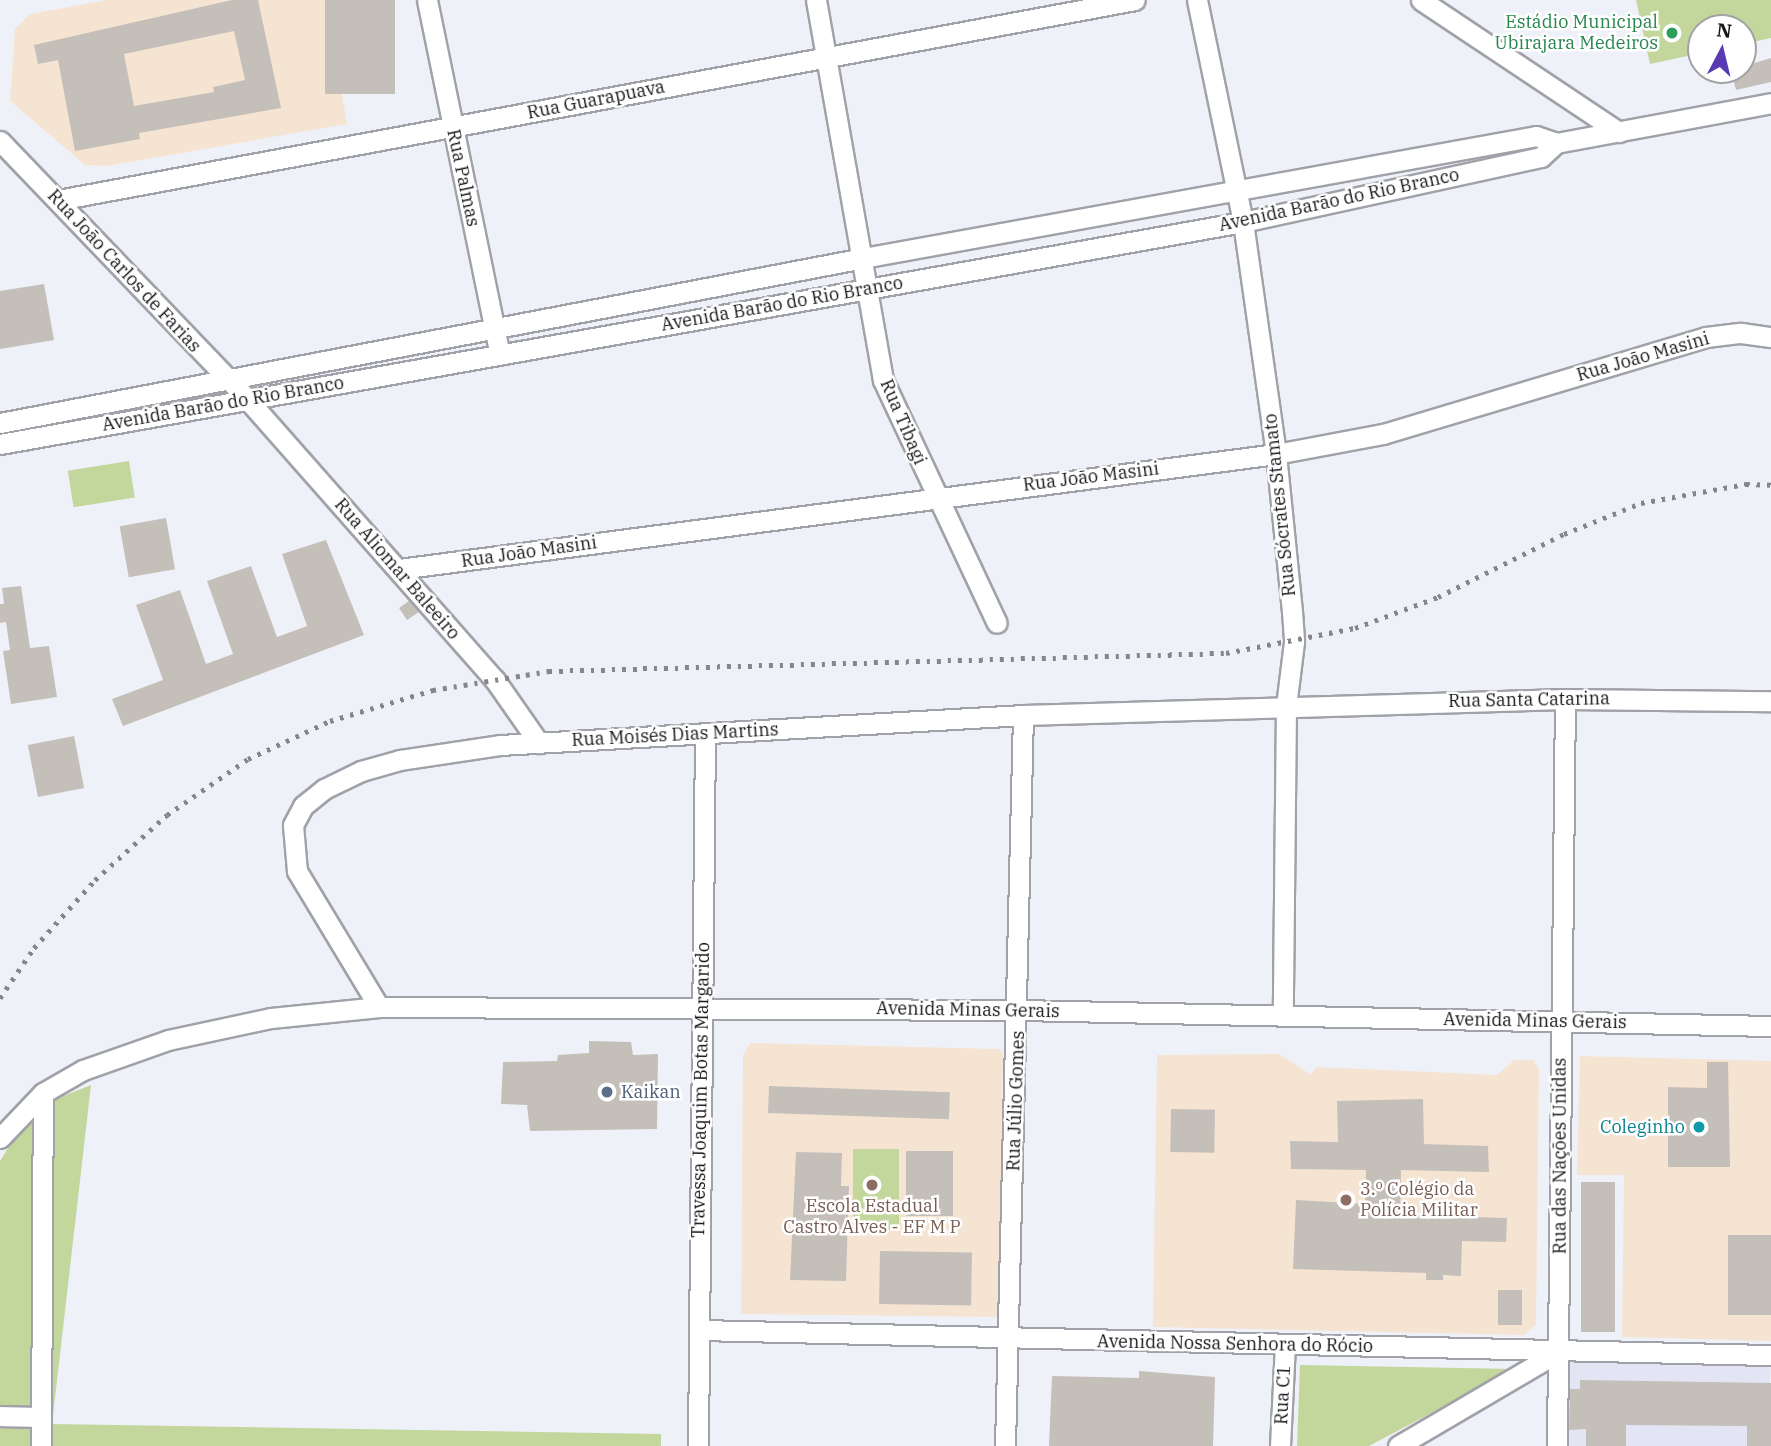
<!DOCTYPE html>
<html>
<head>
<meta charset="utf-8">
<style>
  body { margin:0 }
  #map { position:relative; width:1771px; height:1446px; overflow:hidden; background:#eff1f9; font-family:"IBM Plex Serif",serif }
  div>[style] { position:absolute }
  .built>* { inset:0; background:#e3e5f5; transform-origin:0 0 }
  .education>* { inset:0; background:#f6e4d3 }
  .green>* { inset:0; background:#c3d69b; transform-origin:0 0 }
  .building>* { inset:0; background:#c4bfb9; transform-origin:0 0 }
  .roads { filter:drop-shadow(2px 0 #a1a2a9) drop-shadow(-2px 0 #a1a2a9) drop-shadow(0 2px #a1a2a9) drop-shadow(0 -2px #a1a2a9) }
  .minor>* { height:19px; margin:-9.5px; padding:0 9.5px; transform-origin:9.5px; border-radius:9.5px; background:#fff }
  .rail>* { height:5px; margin-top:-2.5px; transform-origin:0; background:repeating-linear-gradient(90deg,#85868c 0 3.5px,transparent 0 10.5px) }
  .dots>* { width:19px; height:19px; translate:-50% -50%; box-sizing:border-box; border:4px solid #fff; border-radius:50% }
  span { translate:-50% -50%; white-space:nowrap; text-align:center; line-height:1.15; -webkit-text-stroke:5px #fff; paint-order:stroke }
  .leisure-label { font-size:18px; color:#27864d }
  .right { translate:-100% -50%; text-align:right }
  .street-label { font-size:18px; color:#161619 }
  .service-label { font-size:18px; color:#4e5e75 }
  .left { translate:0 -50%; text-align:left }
  .culture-label { font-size:18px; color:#0d838f }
  .education-label { font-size:18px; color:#785e54 }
  .north { position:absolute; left:1687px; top:14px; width:70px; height:70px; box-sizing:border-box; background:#fff; border:2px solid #a2a2a3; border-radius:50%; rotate:7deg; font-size:19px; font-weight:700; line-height:28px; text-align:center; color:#161619 }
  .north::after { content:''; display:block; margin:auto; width:24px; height:32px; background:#583bb3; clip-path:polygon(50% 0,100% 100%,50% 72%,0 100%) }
</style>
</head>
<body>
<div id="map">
  <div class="built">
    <div style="left:1561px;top:1351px;width:210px;height:95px;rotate:2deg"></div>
  </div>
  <div class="education">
    <div style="clip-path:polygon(107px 0,326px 0,347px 124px,107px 166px,85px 165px,10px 101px,15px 29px,30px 14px)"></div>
    <div style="clip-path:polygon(750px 1043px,999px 1049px,1003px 1054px,999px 1317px,741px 1314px,743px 1056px)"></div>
    <div style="clip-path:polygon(1279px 1054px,1310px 1074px,1317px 1067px,1497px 1075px,1514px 1060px,1533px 1060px,1539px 1069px,1536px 1325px,1525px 1335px,1153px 1327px,1157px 1055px)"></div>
    <div style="clip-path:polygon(1580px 1056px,1771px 1061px,1771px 1341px,1622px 1337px,1624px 1175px,1577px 1175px)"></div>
  </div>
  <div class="green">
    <div style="clip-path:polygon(1636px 0,1771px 0,1771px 38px,1743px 44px,1743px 28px,1701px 28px,1701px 53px,1650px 64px)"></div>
    <div style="left:129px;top:461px;width:37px;height:62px;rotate:81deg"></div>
    <div style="clip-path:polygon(91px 1085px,52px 1424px,661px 1434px,661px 1446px,0 1446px,0 1161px,17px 1134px,56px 1099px)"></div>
    <div style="left:853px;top:1149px;width:46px;height:81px"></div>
    <div style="clip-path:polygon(1300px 1365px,1514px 1369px,1369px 1446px,1297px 1446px)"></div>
  </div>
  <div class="building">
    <div style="clip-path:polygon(evenodd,232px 0,258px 0,281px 108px,139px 133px,140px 139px,75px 151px,58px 60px,38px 64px,34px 45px,232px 0,234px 31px,245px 80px,213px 87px,214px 92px,134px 106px,124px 54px,234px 31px)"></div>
    <div style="left:325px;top:0;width:70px;height:94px"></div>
    <div style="clip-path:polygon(1771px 58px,1771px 82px,1736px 90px,1731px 70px)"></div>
    <div style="clip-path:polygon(44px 284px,54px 340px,0 349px,0 291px)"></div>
    <div style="left:166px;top:518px;width:52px;height:47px;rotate:80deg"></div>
    <div style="clip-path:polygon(326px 540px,364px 635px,123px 726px,112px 699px,163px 680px,136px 605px,180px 590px,206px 664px,233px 654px,207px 581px,251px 566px,277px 637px,307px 626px,282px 554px)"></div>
    <div style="clip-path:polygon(21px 586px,30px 648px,49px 646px,57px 697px,11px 704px,3px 651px,10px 650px,6px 622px,0 623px,0 604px,4px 604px,2px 588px)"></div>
    <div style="clip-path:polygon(409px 601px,419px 612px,407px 620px,399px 608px)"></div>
    <div style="left:74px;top:736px;width:53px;height:47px;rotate:79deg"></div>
    <div style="clip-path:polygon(589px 1041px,631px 1042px,633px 1055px,658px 1054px,657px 1129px,530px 1131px,527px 1105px,501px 1104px,503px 1062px,557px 1061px,558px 1055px,589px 1053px)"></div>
    <div style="clip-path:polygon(1707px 1062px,1728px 1062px,1730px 1167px,1668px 1167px,1668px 1087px,1707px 1088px)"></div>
    <div style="left:769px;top:1086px;width:181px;height:27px;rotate:2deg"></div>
    <div style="clip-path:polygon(1423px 1099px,1424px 1144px,1488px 1146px,1489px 1172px,1401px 1170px,1400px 1215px,1507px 1218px,1506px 1242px,1462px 1241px,1461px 1276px,1443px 1275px,1443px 1280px,1426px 1280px,1426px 1273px,1293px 1269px,1296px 1200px,1365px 1204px,1366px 1170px,1291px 1169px,1290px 1141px,1338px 1142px,1337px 1101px)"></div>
    <div style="left:1171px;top:1109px;width:44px;height:43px;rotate:1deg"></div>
    <div style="left:906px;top:1151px;width:47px;height:65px"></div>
    <div style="clip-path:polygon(796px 1152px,842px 1153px,841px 1186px,849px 1186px,846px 1281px,790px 1280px)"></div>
    <div style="left:1581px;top:1182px;width:34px;height:150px"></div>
    <div style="left:1728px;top:1235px;width:43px;height:80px"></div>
    <div style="left:880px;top:1251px;width:92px;height:53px;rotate:1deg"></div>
    <div style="left:1498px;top:1290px;width:24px;height:35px"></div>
    <div style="clip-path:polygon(1139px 1371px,1215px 1377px,1213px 1446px,1049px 1446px,1052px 1376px,1139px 1378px)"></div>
    <div style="clip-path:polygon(1580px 1380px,1771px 1383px,1771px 1446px,1747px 1446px,1747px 1426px,1626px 1425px,1626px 1446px,1586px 1446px,1586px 1429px,1569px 1430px,1570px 1389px,1580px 1389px)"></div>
  </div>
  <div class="roads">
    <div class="minor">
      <div style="left:427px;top:0;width:362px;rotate:78.4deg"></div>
      <div style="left:816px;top:0;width:386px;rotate:80deg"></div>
      <div style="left:883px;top:380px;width:268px;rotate:64.9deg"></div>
      <div style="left:1197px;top:0;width:227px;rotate:78.3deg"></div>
      <div style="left:1243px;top:222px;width:234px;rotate:81.9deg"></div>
      <div style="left:1276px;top:454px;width:158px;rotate:84.2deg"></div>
      <div style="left:1292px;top:611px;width:31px;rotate:86deg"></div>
      <div style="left:1294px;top:642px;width:64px;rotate:97.1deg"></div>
      <div style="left:1286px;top:706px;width:310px;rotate:90.6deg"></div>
      <div style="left:1421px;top:0;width:238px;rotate:33.7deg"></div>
      <div style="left:0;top:141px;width:359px;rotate:46.2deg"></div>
      <div style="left:248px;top:400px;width:373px;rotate:48.6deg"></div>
      <div style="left:495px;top:680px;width:77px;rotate:55.1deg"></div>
      <div style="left:58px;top:200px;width:1095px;rotate:-10.52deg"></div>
      <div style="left:0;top:423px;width:879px;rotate:-10.82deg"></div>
      <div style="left:863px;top:258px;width:684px;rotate:-10.27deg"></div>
      <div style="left:1536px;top:136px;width:21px;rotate:19deg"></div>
      <div style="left:1556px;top:143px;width:219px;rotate:-10.5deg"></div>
      <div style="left:0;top:444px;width:1263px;rotate:-10.13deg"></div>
      <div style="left:1243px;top:222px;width:305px;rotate:-12.3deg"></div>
      <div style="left:1541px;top:157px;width:21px;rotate:-43deg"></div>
      <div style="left:399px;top:569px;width:885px;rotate:-7.47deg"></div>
      <div style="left:1276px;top:454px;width:109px;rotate:-10.6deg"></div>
      <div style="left:1383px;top:434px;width:337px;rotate:-16.7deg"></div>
      <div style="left:1706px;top:337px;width:35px;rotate:-7deg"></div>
      <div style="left:1741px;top:333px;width:30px;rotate:8deg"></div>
      <div style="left:379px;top:1007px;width:159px;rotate:-121.1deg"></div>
      <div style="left:297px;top:871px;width:46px;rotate:-95deg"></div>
      <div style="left:293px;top:825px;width:21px;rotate:-62deg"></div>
      <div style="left:303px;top:806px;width:27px;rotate:-39deg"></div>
      <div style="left:324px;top:789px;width:41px;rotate:-25.9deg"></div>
      <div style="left:361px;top:771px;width:41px;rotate:-15.8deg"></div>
      <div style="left:400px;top:760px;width:101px;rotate:-8.5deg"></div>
      <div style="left:500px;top:745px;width:524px;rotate:-3.28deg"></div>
      <div style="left:1023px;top:715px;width:542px;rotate:-1.69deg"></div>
      <div style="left:1565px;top:699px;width:206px;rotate:0.6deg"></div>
      <div style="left:0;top:1138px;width:62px;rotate:-46.3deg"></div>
      <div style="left:43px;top:1093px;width:46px;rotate:-29.9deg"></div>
      <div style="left:83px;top:1070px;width:90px;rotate:-19.4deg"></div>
      <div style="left:168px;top:1040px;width:105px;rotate:-12.1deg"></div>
      <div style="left:271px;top:1018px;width:109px;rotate:-5.8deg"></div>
      <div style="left:379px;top:1007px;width:640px;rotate:0.27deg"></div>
      <div style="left:1019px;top:1010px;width:752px;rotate:1.22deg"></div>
      <div style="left:699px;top:1330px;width:1072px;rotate:1.34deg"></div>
      <div style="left:0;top:1416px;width:41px;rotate:1.4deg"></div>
      <div style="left:41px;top:1446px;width:353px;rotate:-89.7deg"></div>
      <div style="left:698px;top:1446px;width:712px;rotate:-89.44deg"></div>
      <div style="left:1005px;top:1446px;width:731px;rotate:-88.59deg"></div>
      <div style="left:1280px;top:1446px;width:102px;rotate:-87.2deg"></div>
      <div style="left:1398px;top:1446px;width:188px;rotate:-30.4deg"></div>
      <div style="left:1557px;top:1446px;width:747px;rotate:-89.39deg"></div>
    </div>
  </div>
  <div class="rail">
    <div style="left:0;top:998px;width:60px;rotate:-55.8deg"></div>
    <div style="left:34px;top:948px;width:91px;rotate:-48.1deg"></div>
    <div style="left:95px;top:880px;width:97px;rotate:-42.1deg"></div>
    <div style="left:167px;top:815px;width:98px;rotate:-34.7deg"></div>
    <div style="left:248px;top:759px;width:90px;rotate:-24.9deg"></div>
    <div style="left:330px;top:721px;width:108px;rotate:-16.8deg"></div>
    <div style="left:433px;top:690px;width:118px;rotate:-9.3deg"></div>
    <div style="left:549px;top:671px;width:677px;rotate:-1.52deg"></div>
    <div style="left:1226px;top:653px;width:131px;rotate:-11deg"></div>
    <div style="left:1355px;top:628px;width:89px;rotate:-20.5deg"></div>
    <div style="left:1438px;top:597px;width:141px;rotate:-26.6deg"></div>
    <div style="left:1564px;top:534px;width:83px;rotate:-21.9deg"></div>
    <div style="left:1641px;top:503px;width:107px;rotate:-10.3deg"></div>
    <div style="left:1746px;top:484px;width:25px;rotate:2deg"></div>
  </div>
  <div class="dots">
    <div style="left:1672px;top:33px;background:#2e9e5b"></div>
    <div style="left:607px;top:1092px;background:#5c6f8a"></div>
    <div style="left:1699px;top:1127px;background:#0f9aa8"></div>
    <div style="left:872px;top:1185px;background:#8d6e63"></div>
    <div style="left:1346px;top:1200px;background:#8d6e63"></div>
  </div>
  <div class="leisure-label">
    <span class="right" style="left:1658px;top:33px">Estádio Municipal<br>Ubirajara Medeiros</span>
  </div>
  <div class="street-label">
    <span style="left:596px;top:100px;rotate:-11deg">Rua Guarapuava</span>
    <span style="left:463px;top:178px;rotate:78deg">Rua Palmas</span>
    <span style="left:1339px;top:200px;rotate:-12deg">Avenida Barão do Rio Branco</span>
    <span style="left:124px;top:271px;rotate:47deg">Rua João Carlos de Farias</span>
    <span style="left:782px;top:304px;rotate:-10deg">Avenida Barão do Rio Branco</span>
    <span style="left:1643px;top:357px;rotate:-16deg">Rua João Masini</span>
    <span style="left:223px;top:404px;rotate:-10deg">Avenida Barão do Rio Branco</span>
    <span style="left:903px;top:422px;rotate:67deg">Rua Tibagi</span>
    <span style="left:1091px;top:477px;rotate:-7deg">Rua João Masini</span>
    <span style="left:1280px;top:505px;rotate:-96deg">Rua Sócrates Stamato</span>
    <span style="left:529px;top:552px;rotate:-8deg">Rua João Masini</span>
    <span style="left:397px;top:569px;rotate:49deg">Rua Aliomar Baleeiro</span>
    <span style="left:1529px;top:700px;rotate:-1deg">Rua Santa Catarina</span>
    <span style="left:675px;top:735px;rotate:-3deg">Rua Moisés Dias Martins</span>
    <span style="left:968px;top:1010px;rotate:1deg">Avenida Minas Gerais</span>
    <span style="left:1535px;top:1021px;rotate:1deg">Avenida Minas Gerais</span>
    <span style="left:701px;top:1090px;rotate:-89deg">Travessa Joaquim Botas Margarido</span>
    <span style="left:1016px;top:1101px;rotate:-88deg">Rua Júlio Gomes</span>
    <span style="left:1560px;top:1156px;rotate:-90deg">Rua das Nações Unidas</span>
    <span style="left:1235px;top:1344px;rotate:1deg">Avenida Nossa Senhora do Rócio</span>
    <span style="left:1283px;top:1395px;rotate:-87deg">Rua C1</span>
  </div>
  <div class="service-label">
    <span class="left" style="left:621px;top:1092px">Kaikan</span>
  </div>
  <div class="culture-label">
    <span class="right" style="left:1685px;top:1127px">Coleginho</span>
  </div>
  <div class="education-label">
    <span class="left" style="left:1360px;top:1200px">3.º Colégio da<br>Polícia Militar</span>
    <span style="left:872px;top:1217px">Escola Estadual<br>Castro Alves - EF M P</span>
  </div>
  <div class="north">N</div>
</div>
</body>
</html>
